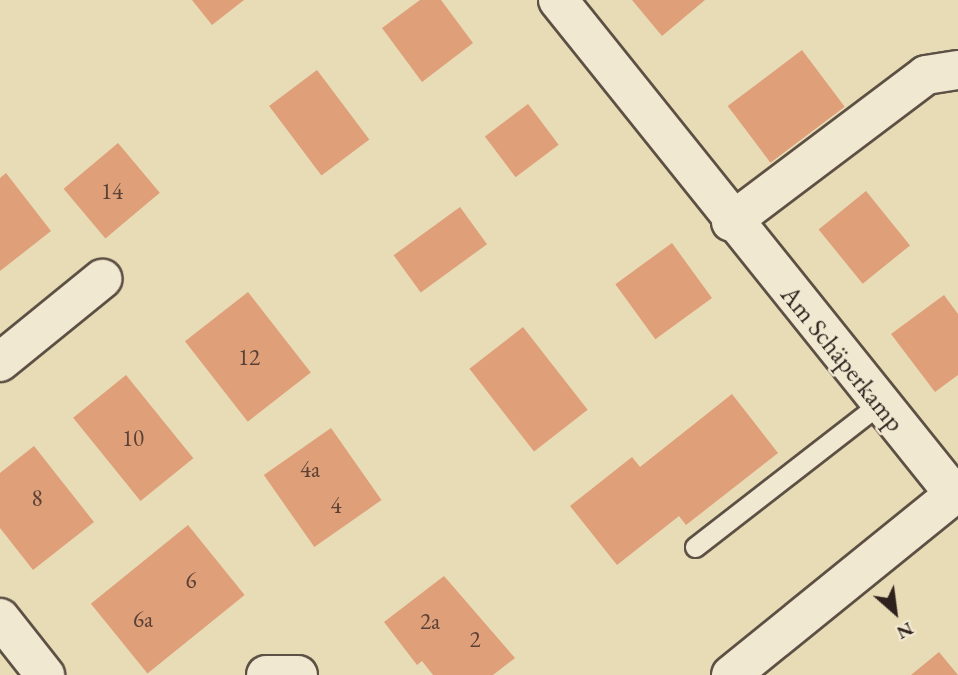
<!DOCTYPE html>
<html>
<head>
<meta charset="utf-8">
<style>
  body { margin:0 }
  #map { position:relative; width:958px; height:675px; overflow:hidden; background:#e8dcb7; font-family:"EB Garamond",serif }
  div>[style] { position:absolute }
  .building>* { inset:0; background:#de9f79; transform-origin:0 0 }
  .roads { filter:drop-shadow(2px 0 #5d5044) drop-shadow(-2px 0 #5d5044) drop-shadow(0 2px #5d5044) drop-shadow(0 -2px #5d5044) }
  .service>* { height:19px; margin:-9.5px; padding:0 9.5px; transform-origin:9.5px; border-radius:9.5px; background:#f0e8d0 }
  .minor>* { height:38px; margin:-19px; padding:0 19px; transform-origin:19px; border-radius:19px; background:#f0e8d0 }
  .tertiary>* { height:38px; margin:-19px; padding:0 19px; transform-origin:19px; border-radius:19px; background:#f0e8d0 }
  span { translate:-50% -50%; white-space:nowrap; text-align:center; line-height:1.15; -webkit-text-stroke:5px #f0e8d0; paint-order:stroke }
  .number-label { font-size:23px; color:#5b4135 }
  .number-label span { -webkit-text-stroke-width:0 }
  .street-label { font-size:26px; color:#2f221e }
  .north { position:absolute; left:860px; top:577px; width:70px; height:70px; -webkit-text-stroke:5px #f0e8d0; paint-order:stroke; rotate:152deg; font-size:19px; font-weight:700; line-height:28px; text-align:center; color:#2f221e }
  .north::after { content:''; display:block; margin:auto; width:24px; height:32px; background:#2f221e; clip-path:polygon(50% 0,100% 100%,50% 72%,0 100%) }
</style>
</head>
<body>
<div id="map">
  <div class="building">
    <div style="clip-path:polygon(192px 0,244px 0,212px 25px)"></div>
    <div style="clip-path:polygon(420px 0,441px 0,473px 43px,422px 82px,382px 28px)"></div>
    <div style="clip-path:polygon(632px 0,705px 0,662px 36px)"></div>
    <div style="left:802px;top:50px;width:71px;height:93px;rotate:53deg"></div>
    <div style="left:317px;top:70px;width:87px;height:60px;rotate:53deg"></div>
    <div style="left:528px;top:104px;width:51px;height:54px;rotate:53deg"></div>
    <div style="left:118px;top:143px;width:65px;height:71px;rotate:50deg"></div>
    <div style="clip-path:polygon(6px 173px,51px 231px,0 271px,0 178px)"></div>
    <div style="left:866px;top:191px;width:70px;height:61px;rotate:51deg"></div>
    <div style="left:460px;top:207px;width:46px;height:82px;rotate:54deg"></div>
    <div style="left:672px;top:243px;width:68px;height:70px;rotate:54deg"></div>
    <div style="left:248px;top:292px;width:102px;height:80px;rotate:52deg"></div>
    <div style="clip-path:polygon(944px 295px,958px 314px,958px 375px,935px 392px,891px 334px)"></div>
    <div style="left:523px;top:327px;width:105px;height:68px;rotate:52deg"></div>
    <div style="left:126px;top:375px;width:107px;height:68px;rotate:51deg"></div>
    <div style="clip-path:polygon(732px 394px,778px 453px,686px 525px,679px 516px,617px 565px,570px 506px,632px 457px,640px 467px)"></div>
    <div style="left:331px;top:428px;width:88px;height:82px;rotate:55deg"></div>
    <div style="clip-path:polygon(34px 446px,94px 522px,33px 570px,0 528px,0 473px)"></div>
    <div style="left:188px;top:525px;width:90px;height:125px;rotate:51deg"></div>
    <div style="clip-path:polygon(444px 576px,515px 658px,493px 675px,433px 675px,422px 661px,417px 665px,384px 622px)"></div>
    <div style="clip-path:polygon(939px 652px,958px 675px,911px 675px)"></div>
  </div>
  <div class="roads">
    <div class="service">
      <div style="left:695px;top:547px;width:232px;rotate:-37.8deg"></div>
    </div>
    <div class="minor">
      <div style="left:558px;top:0;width:633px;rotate:51.28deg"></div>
      <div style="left:731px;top:222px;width:244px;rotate:-37deg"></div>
      <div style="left:926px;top:75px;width:32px;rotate:-9deg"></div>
      <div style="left:0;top:362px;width:132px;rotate:-39.1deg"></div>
      <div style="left:0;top:618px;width:73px;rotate:51.7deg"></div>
      <div style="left:266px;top:675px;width:32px"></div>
    </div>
    <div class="tertiary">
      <div style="left:731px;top:675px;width:292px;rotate:-39deg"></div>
    </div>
  </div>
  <div class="number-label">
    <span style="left:112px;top:191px">14</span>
    <span style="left:249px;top:357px">12</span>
    <span style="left:133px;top:438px">10</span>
    <span style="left:310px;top:469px">4a</span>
    <span style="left:37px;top:498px">8</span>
    <span style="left:336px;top:505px">4</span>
    <span style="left:191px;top:580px">6</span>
    <span style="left:143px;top:619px">6a</span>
    <span style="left:430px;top:621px">2a</span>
    <span style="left:475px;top:639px">2</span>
  </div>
  <div class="street-label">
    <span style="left:842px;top:359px;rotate:51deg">Am Schäperkamp</span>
  </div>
  <div class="north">N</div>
</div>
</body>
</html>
